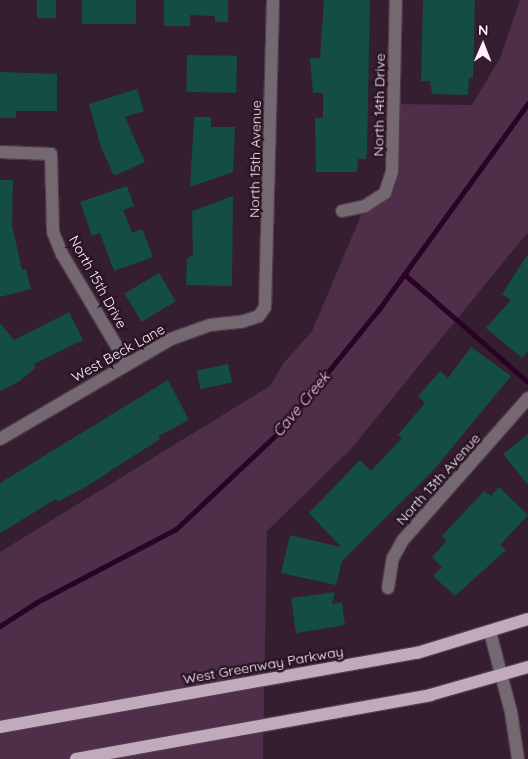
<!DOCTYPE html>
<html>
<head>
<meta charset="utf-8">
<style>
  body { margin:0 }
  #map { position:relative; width:528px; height:759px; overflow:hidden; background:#341e30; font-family:Quicksand,sans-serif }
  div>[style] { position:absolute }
  .green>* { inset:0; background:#4e2e48 }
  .stream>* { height:5px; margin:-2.5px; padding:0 2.5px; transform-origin:2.5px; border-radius:2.5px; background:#2a0225 }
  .building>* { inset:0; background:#144e42; transform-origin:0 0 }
  .roads { filter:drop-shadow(1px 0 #503b4c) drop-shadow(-1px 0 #503b4c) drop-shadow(0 1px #503b4c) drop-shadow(0 -1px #503b4c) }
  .minor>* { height:12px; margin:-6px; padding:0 6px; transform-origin:6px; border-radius:6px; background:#746871 }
  .major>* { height:12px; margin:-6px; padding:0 6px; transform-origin:6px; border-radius:6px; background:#c2aabd }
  span { translate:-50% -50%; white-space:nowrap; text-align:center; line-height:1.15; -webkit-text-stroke:5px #291526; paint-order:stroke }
  .street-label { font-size:14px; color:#fff0fb }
  .water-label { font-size:15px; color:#fbb6ed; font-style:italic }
  .north { position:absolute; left:458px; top:20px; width:50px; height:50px; -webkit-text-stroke:4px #291526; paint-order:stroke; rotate:1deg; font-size:14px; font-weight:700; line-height:20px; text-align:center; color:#fff0fb }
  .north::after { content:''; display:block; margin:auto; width:18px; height:22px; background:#fff0fb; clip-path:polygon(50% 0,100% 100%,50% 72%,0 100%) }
</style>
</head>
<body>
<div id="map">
  <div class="green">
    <div style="clip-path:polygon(520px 0,528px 0,528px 232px,351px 449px,267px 531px,263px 759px,0 759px,0 552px,270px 386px,283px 364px,312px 331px,365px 206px,385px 192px,395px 104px,472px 105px,500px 58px)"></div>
  </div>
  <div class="stream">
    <div style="left:404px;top:274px;width:164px;rotate:41.1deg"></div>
    <div style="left:0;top:626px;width:44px;rotate:-33deg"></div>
    <div style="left:37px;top:602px;width:157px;rotate:-27.7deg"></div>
    <div style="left:176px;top:529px;width:141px;rotate:-43.3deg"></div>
    <div style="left:279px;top:432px;width:159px;rotate:-50.9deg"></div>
    <div style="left:379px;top:309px;width:254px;rotate:-54.1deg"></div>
  </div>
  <div class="building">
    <div style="left:37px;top:0;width:19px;height:18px"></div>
    <div style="left:82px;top:0;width:54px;height:24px"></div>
    <div style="clip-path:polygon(164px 0,228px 0,228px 22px,215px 22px,215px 16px,190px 15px,190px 26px,164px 26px)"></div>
    <div style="clip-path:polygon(324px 0,370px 0,367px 152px,366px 159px,358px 159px,357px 172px,316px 172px,315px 118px,323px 118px,323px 93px,313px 93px,310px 58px,320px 58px)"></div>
    <div style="clip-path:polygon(423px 0,475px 0,473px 78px,469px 78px,468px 95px,432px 94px,430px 81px,421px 81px)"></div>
    <div style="left:187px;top:55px;width:50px;height:37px;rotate:1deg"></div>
    <div style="clip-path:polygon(0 72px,57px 74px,57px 111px,16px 111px,16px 118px,0 118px)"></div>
    <div style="clip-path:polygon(137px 89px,144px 111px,125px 117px,145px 162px,114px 176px,101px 147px,89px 104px)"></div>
    <div style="clip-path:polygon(194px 117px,211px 117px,211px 127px,235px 127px,233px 172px,190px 187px)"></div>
    <div style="clip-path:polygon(0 180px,13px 180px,12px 225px,22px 270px,26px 269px,31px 289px,0 297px)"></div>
    <div style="clip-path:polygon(127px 186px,134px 206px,123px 210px,132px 233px,142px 229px,153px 257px,114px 271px,100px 233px,92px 236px,80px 202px)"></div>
    <div style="clip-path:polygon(233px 196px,232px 286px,186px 285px,187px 259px,193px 254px,192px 211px)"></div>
    <div style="clip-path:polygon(528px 254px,528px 351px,522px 358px,486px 328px,511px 300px,502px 294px)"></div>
    <div style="left:159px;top:273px;width:33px;height:40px;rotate:59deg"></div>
    <div style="clip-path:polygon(69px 312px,83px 340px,34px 364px,36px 367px,20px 381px,0 391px,0 323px,14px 340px)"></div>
    <div style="clip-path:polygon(471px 347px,511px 376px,432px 472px,342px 561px,336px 585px,281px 573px,290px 535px,341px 547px,309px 513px,360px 460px,371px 471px,402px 438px,398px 435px,425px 403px,418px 396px,440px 371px,448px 378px)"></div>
    <div style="left:228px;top:364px;width:19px;height:32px;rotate:78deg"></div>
    <div style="clip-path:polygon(168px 380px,189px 420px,158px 436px,160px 439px,87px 486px,58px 502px,56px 499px,0 533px,0 483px)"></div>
    <div style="clip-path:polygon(528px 434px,528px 485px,503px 454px)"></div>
    <div style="clip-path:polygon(499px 487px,528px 515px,500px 545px,506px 550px,455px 596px,433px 576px,442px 567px,432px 557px,447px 541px,442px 536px,484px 491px,491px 496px)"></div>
    <div style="clip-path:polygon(335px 592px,332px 604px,342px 602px,345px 625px,296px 633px,291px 598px)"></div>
  </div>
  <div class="roads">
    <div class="minor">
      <div style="left:0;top:152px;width:51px;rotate:2.2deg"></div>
      <div style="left:51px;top:154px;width:78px;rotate:88.5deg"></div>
      <div style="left:53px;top:232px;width:24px;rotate:68deg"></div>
      <div style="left:62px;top:254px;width:126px;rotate:59.3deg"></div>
      <div style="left:342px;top:211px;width:24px;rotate:-12deg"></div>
      <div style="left:365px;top:206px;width:24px;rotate:-33deg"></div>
      <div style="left:385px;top:193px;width:23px;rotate:-72deg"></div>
      <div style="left:392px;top:171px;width:171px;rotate:-88.7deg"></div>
      <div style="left:0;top:439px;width:198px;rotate:-30.3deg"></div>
      <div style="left:171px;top:339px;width:41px;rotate:-19.7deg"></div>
      <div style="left:210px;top:325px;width:31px;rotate:-6deg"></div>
      <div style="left:241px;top:322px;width:19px;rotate:-18deg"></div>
      <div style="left:259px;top:316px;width:11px;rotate:-56deg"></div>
      <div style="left:265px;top:307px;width:307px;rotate:-88.5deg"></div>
      <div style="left:388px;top:588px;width:30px;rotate:-81deg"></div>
      <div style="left:393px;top:558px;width:21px;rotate:-61deg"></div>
      <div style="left:403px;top:540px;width:189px;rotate:-48.6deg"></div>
      <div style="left:490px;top:632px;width:83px;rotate:75.3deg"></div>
      <div style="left:511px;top:712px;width:48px;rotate:81.5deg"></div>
    </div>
    <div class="major">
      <div style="left:0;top:727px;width:424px;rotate:-10.1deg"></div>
      <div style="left:417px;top:653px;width:116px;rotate:-17deg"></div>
      <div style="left:76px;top:759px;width:360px;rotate:-10.2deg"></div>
      <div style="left:430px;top:695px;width:102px;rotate:-15.9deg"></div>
    </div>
  </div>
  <div class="street-label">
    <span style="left:379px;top:105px;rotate:-89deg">North 14th Drive</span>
    <span style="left:255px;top:159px;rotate:-89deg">North 15th Avenue</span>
    <span style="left:98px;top:282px;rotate:61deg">North 15th Drive</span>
    <span style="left:118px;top:353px;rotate:-29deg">West Beck Lane</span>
    <span style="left:438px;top:479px;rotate:-48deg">North 13th Avenue</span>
    <span style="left:263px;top:665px;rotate:-10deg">West Greenway Parkway</span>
  </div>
  <div class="water-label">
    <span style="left:301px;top:404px;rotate:-50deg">Cave Creek</span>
  </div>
  <div class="north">N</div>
</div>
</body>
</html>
